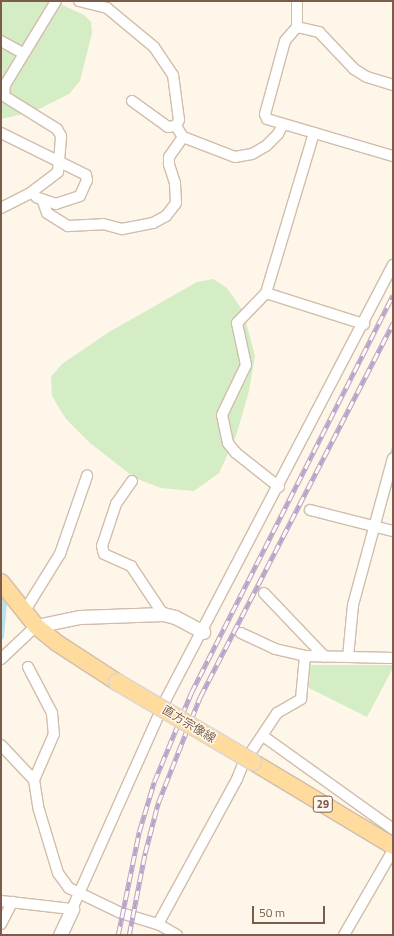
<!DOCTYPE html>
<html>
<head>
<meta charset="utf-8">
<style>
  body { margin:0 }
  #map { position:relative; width:394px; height:936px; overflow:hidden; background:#fef6e8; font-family:"Titillium Web","Noto Sans JP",sans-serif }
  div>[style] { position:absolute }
  .green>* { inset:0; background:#d4edc5 }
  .water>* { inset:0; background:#bbe1e9 }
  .stream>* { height:3px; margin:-1.5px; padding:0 1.5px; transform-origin:1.5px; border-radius:1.5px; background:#bbe1e9 }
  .roads { filter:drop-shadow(1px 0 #d1bdac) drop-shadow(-1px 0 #d1bdac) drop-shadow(0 1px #d1bdac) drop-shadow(0 -1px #d1bdac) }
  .minor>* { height:10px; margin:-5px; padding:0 5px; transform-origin:5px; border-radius:5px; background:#fff }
  .tertiary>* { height:13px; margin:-6.5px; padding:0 6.5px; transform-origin:6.5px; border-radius:6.5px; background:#fff }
  .primary>* { height:16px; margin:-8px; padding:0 8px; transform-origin:8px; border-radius:8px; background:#ffdc9e }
  .rail>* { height:4.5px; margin-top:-2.25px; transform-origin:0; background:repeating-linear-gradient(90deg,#fff9f0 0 9px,#b9a4c9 0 18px); box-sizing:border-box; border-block:1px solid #b9a4c9 }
  .bridges { filter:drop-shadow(1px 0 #dcd5d0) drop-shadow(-1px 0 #dcd5d0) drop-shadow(0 1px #dcd5d0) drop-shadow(0 -1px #dcd5d0) }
  .primary-bridge>* { height:16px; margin:-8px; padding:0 8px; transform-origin:8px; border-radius:8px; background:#ffdc9e }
  span { translate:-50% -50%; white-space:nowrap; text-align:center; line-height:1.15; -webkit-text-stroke:3px #fff9f0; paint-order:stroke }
  .shield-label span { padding:1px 3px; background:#fff9f0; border:1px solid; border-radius:3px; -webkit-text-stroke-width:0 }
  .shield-label { font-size:11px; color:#7a5c4a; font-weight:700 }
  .street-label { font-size:12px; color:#7a5c4a }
  .frame { position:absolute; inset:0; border:2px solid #7a5c4a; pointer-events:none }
  .scale { position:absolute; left:252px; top:906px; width:73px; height:18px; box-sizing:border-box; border:2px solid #7a5c4a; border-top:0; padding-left:5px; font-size:12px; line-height:14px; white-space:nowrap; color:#7a5c4a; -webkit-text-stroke:3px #fff9f0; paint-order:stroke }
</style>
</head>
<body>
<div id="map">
  <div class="green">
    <div style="clip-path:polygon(1px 1px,56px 2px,84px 15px,91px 22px,92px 33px,80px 81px,69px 94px,33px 112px,1px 119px)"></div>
    <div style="clip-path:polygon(213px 279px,227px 288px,243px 311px,255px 356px,249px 391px,236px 436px,219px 473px,194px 491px,161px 488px,135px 478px,90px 443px,66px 419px,52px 396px,51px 377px,62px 364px,109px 332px,197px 282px)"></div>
    <div style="clip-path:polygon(310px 665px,393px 665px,393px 668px,367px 717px,309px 688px)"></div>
  </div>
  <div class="water">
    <div style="clip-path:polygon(1px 594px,7px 603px,4px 637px,1px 642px)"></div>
  </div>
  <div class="stream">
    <div style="left:390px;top:457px;width:11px;rotate:-75deg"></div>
  </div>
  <div class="roads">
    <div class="minor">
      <div style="left:79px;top:1px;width:29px;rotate:14deg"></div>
      <div style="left:107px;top:8px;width:61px;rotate:39.7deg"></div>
      <div style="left:154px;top:47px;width:34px;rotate:56deg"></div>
      <div style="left:173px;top:75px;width:45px;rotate:82.4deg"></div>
      <div style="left:179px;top:120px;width:7px;rotate:117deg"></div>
      <div style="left:176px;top:126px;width:13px;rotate:58deg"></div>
      <div style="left:183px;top:137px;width:56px;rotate:21deg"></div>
      <div style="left:235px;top:157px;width:17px;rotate:-10deg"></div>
      <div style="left:252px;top:154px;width:16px;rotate:-30deg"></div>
      <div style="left:266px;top:146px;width:17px;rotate:-45deg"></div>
      <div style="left:278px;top:134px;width:11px;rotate:-63deg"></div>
      <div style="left:297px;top:1px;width:26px;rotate:90deg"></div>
      <div style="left:297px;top:27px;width:18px;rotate:131deg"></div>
      <div style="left:285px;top:41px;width:76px;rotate:105.3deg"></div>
      <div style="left:265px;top:114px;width:5px;rotate:68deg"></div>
      <div style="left:267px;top:119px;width:131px;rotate:16.4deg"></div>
      <div style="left:297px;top:27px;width:23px;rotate:13deg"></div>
      <div style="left:319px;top:32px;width:51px;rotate:46.6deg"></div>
      <div style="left:354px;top:69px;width:15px;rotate:32deg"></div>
      <div style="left:367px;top:77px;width:27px;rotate:17deg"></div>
      <div style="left:1px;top:41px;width:25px;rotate:29deg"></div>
      <div style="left:132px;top:101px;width:44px;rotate:35.8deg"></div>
      <div style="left:168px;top:127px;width:8px;rotate:-7deg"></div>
      <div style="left:1px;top:133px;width:95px;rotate:26.3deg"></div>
      <div style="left:86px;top:175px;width:5px;rotate:79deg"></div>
      <div style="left:87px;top:180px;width:17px;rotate:114deg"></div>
      <div style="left:80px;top:196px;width:25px;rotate:162deg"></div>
      <div style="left:56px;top:204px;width:21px;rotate:-161deg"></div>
      <div style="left:42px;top:199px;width:15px;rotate:70deg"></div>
      <div style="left:47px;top:213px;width:25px;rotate:32deg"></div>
      <div style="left:68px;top:226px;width:35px;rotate:-3deg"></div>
      <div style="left:103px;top:224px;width:20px;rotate:15deg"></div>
      <div style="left:122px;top:229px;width:32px;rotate:-11deg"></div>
      <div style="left:153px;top:223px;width:15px;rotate:-28deg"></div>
      <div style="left:166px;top:216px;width:16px;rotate:-52deg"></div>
      <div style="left:176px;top:203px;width:20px;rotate:-93deg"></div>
      <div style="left:175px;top:183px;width:20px;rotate:-108deg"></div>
      <div style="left:169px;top:164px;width:7px;rotate:-90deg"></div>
      <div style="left:169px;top:157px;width:24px;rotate:-55deg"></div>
      <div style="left:1px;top:208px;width:31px;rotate:-27deg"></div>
      <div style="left:29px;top:194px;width:36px;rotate:-37deg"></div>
      <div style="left:58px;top:172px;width:36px;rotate:-85deg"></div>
      <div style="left:61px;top:136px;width:8px;rotate:-120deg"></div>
      <div style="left:57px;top:129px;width:62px;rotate:-148.1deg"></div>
      <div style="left:4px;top:96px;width:11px;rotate:-85deg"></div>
      <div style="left:5px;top:85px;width:98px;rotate:-58.7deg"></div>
      <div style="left:266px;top:293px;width:103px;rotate:17.6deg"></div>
      <div style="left:132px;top:481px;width:28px;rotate:125deg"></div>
      <div style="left:116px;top:504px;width:44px;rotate:108.4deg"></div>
      <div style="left:102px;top:546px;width:8px;rotate:76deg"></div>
      <div style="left:104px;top:554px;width:30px;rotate:24deg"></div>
      <div style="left:131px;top:566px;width:58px;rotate:56.3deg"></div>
      <div style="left:279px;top:487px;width:55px;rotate:-141.7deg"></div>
      <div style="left:236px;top:453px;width:13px;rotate:-129deg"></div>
      <div style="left:228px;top:443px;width:29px;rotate:-102deg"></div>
      <div style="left:222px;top:415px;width:55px;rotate:-64.4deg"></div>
      <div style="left:246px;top:365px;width:43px;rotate:-102.1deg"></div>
      <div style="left:237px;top:323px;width:42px;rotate:-46deg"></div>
      <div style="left:266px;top:293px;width:167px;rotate:-73.3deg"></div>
      <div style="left:310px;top:510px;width:86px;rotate:14.2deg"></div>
      <div style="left:264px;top:593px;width:88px;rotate:46.4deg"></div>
      <div style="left:24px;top:612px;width:68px;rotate:-58.2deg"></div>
      <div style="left:60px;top:554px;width:83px;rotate:-70.9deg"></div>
      <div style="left:241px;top:633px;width:38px;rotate:25deg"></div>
      <div style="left:275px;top:649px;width:31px;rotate:13deg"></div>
      <div style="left:305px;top:656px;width:88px;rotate:1.3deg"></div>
      <div style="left:348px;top:657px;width:52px;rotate:-84.5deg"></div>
      <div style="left:353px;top:605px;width:152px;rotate:-74.8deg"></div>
      <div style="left:1px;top:659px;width:48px;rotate:-43.3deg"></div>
      <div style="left:28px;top:667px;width:52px;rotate:62.4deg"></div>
      <div style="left:52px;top:713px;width:21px;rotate:85deg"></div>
      <div style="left:54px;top:734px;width:50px;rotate:113.5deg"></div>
      <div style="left:263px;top:736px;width:160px;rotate:35.6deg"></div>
      <div style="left:1px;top:745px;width:48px;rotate:46.7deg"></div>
      <div style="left:34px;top:780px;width:30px;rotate:81deg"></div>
      <div style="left:39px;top:810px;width:66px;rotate:73.2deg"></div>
      <div style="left:58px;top:873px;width:19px;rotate:54deg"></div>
      <div style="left:69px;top:888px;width:58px;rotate:25.7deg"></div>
      <div style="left:121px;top:913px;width:39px;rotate:17deg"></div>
      <div style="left:158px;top:924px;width:22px;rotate:30deg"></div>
      <div style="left:1px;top:901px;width:71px;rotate:6.4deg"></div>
      <div style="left:72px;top:909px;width:230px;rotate:-65.9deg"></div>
      <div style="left:166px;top:699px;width:490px;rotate:-62.4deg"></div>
      <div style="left:1px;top:924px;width:25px;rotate:-63deg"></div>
      <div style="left:158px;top:924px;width:165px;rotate:-61.4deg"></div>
      <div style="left:237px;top:779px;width:16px;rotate:-68deg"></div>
      <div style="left:243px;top:764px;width:61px;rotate:-56.3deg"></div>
      <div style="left:277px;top:713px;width:28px;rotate:-30deg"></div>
      <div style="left:301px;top:699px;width:43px;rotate:-84.7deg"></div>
      <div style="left:344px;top:935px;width:98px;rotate:-60deg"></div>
    </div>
    <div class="tertiary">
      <div style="left:36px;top:626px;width:45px;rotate:-11.6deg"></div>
      <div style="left:80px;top:617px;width:83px;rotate:-2.1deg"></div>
      <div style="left:163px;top:614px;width:12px;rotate:14deg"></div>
      <div style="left:175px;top:617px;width:32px;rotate:28deg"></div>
      <div style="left:60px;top:935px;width:29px;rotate:-65deg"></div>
    </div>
    <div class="primary">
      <div style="left:1px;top:582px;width:56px;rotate:51.5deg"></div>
      <div style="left:36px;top:626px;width:27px;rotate:39deg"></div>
      <div style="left:57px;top:643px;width:72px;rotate:33deg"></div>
      <div style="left:253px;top:762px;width:163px;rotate:31deg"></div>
    </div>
  </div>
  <div class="rail">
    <div style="left:118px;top:935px;width:105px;rotate:-78.5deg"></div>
    <div style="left:139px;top:832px;width:52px;rotate:-73.3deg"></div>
    <div style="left:154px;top:782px;width:96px;rotate:-67.4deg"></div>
    <div style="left:191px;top:693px;width:446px;rotate:-63.1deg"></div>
    <div style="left:129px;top:935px;width:84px;rotate:-79deg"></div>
    <div style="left:145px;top:853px;width:52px;rotate:-75.4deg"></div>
    <div style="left:158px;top:803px;width:114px;rotate:-68.4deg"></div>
    <div style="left:200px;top:697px;width:421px;rotate:-62.7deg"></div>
  </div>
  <div class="bridges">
    <div class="primary-bridge">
      <div style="left:117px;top:682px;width:158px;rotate:30.5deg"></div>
    </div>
  </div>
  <div class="shield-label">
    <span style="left:323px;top:804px">29</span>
  </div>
  <div class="street-label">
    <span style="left:189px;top:724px;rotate:31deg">直方宗像線</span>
  </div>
  <div class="frame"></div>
  <div class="scale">50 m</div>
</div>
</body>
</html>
